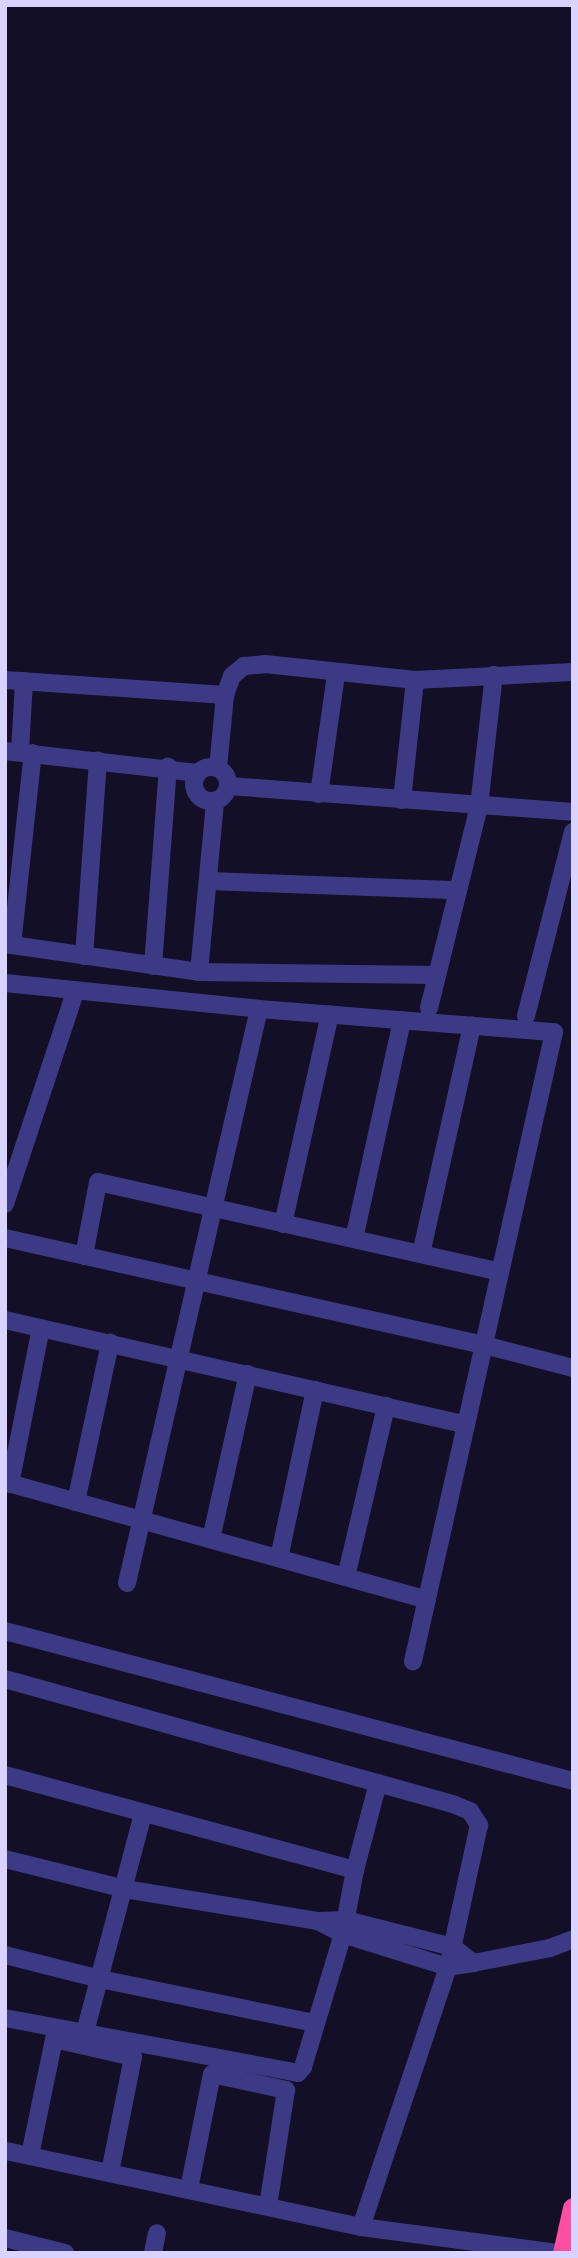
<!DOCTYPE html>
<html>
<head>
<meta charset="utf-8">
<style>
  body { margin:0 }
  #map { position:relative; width:578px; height:2258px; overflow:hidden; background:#130f26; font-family:"Exo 2",sans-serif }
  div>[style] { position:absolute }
  .minor>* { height:18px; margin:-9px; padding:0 9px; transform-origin:9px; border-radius:9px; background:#3d3a85 }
  .minor>.ring { margin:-9px; padding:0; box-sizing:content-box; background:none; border:18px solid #3d3a85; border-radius:50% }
  .highway>* { height:21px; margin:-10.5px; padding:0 10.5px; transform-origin:10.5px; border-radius:10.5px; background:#ff4fa3 }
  span { translate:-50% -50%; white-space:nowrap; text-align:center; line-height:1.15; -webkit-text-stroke:7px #130f26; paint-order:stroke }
  .frame { position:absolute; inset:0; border:7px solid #d9d4ff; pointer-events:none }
</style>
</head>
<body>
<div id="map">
  <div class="minor">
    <div style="left:5px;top:680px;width:221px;rotate:3.9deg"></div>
    <div style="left:225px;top:695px;width:20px;rotate:-70deg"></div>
    <div style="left:232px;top:676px;width:16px;rotate:-40deg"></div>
    <div style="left:244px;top:666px;width:21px;rotate:-5deg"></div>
    <div style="left:265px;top:664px;width:151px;rotate:6.1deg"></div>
    <div style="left:415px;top:680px;width:158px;rotate:-2.9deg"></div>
    <div style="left:5px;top:751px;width:193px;rotate:6.5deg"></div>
    <div style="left:20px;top:751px;width:70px;rotate:-86.7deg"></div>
    <div class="ring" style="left:194px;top:767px;width:16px;height:16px"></div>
    <div style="left:218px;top:768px;width:73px;rotate:-84.5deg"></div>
    <div style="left:229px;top:786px;width:345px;rotate:4.3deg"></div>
    <div style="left:319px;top:794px;width:121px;rotate:-81.9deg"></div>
    <div style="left:402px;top:800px;width:121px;rotate:-83.8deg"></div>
    <div style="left:208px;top:881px;width:250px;rotate:2.1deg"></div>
    <div style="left:5px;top:944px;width:196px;rotate:8.2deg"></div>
    <div style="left:199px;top:972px;width:238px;rotate:0.7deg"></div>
    <div style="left:12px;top:945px;width:193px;rotate:-83.8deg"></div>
    <div style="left:84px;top:956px;width:196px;rotate:-85.9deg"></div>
    <div style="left:153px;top:966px;width:200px;rotate:-85.7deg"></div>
    <div style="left:199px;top:972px;width:171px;rotate:-84.6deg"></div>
    <div style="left:5px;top:983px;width:255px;rotate:5.8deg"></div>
    <div style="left:259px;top:1009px;width:296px;rotate:4.5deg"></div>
    <div style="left:554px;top:1032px;width:645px;rotate:102.63deg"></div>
    <div style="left:429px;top:1008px;width:208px;rotate:-76.1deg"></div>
    <div style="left:479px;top:806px;width:132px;rotate:-83.5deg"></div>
    <div style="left:526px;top:1016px;width:190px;rotate:-75.7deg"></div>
    <div style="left:5px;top:1204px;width:223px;rotate:-71.7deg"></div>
    <div style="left:283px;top:1224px;width:215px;rotate:-77.4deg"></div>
    <div style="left:5px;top:1238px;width:491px;rotate:12.6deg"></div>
    <div style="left:484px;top:1345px;width:92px;rotate:14.5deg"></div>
    <div style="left:354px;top:1239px;width:224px;rotate:-77.6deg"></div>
    <div style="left:421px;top:1254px;width:234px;rotate:-77.4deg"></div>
    <div style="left:84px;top:1256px;width:75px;rotate:-79.3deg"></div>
    <div style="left:98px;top:1182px;width:412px;rotate:12.6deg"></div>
    <div style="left:5px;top:1320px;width:473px;rotate:12.8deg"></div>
    <div style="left:5px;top:1482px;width:438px;rotate:15.6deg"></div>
    <div style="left:10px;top:1484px;width:159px;rotate:-78.8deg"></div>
    <div style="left:76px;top:1502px;width:163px;rotate:-77.9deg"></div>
    <div style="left:211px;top:1539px;width:169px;rotate:-77.4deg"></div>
    <div style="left:279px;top:1558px;width:172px;rotate:-77.9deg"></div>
    <div style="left:346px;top:1577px;width:176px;rotate:-76.8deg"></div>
    <div style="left:127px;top:1583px;width:589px;rotate:-77.05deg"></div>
    <div style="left:5px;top:1631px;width:587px;rotate:14.79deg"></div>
    <div style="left:5px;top:1679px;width:467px;rotate:15.6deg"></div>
    <div style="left:455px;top:1805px;width:16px;rotate:22deg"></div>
    <div style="left:470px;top:1811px;width:17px;rotate:57deg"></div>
    <div style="left:479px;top:1825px;width:145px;rotate:102.3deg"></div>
    <div style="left:448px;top:1967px;width:274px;rotate:108.5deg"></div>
    <div style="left:361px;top:2227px;width:364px;rotate:-167.9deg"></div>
    <div style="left:5px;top:1775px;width:363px;rotate:15.2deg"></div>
    <div style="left:5px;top:1859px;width:124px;rotate:14deg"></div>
    <div style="left:125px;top:1889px;width:196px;rotate:9.4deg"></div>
    <div style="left:318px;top:1921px;width:28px;rotate:-2deg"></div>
    <div style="left:346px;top:1920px;width:110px;rotate:14.2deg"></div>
    <div style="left:453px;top:1947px;width:26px;rotate:39deg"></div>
    <div style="left:473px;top:1963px;width:25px;rotate:171deg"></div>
    <div style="left:448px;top:1967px;width:110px;rotate:-162.6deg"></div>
    <div style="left:343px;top:1934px;width:28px;rotate:-153deg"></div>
    <div style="left:5px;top:1955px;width:98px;rotate:14.2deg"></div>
    <div style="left:100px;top:1979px;width:219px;rotate:11.6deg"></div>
    <div style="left:473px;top:1963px;width:78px;rotate:-11deg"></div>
    <div style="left:550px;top:1948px;width:25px;rotate:-21deg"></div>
    <div style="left:5px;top:2018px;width:298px;rotate:10.6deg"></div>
    <div style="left:298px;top:2073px;width:8px;rotate:-50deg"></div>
    <div style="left:303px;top:2067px;width:139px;rotate:-73.3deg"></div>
    <div style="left:343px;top:1934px;width:65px;rotate:-79.4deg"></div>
    <div style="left:355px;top:1870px;width:90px;rotate:-75.2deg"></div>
    <div style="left:85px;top:2032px;width:226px;rotate:-75.1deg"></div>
    <div style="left:30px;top:2155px;width:118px;rotate:-78.3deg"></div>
    <div style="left:54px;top:2039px;width:81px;rotate:12.8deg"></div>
    <div style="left:133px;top:2057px;width:117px;rotate:101.3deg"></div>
    <div style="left:189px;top:2189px;width:117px;rotate:-78.7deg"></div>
    <div style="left:212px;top:2074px;width:76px;rotate:12.2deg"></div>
    <div style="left:286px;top:2090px;width:117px;rotate:98.8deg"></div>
    <div style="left:361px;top:2227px;width:200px;rotate:7.5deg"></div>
    <div style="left:5px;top:2238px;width:62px;rotate:14deg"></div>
    <div style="left:153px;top:2253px;width:20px;rotate:-79deg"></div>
  </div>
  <div class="highway">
    <div style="left:563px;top:2253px;width:46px;rotate:-77.5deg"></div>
  </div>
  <div class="frame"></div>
</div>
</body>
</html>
